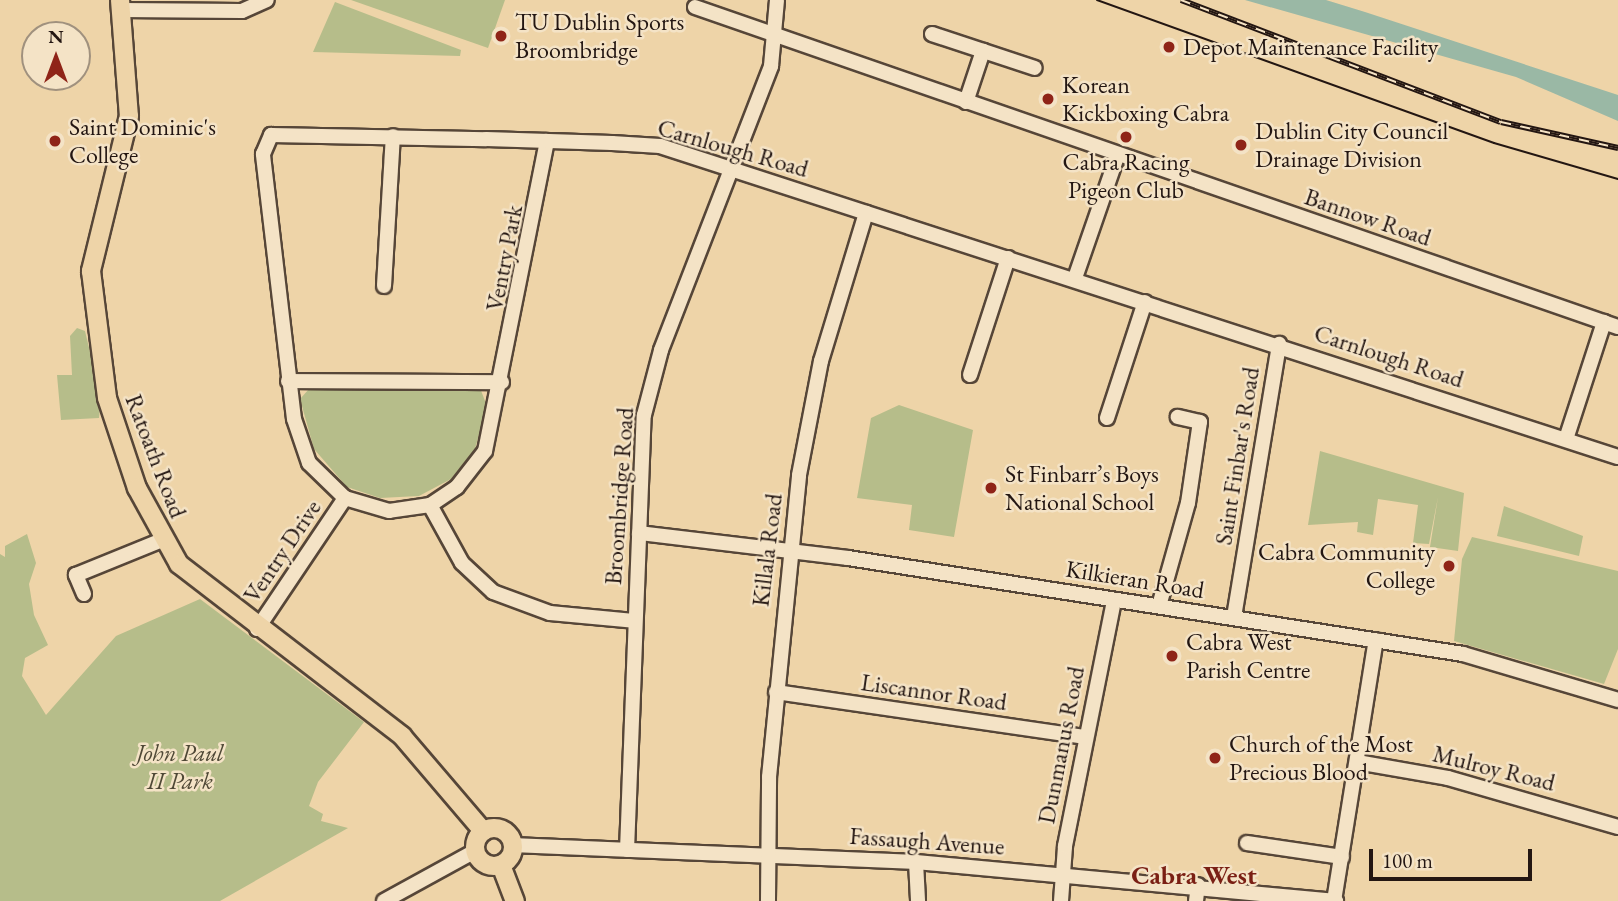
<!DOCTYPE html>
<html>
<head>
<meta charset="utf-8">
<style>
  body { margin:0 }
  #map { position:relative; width:1618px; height:901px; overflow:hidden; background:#eed4a8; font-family:"EB Garamond",serif }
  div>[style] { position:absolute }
  .green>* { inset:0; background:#b6bd8a }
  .water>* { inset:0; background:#9ab8a5 }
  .roads { filter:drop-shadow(2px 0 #564638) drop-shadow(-2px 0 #564638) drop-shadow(0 2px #564638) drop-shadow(0 -2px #564638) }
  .minor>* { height:14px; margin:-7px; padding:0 7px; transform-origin:7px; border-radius:7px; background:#f4e3c6 }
  .major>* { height:18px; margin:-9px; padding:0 9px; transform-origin:9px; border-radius:9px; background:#eed4a8 }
  .major>.ring { margin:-9px; padding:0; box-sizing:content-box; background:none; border:18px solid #eed4a8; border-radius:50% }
  .tram>* { height:2px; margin:-1px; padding:0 1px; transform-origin:1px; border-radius:1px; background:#231612 }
  .rail>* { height:6px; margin-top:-3px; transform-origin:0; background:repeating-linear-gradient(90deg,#f4e3c6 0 10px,#231612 0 20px); box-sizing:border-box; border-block:2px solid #231612 }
  .dots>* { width:19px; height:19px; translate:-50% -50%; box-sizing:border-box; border:4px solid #f4e3c6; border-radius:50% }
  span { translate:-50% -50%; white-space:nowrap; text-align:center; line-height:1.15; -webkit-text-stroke:5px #f4e3c6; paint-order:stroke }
  .poi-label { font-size:24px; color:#231612 }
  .left { translate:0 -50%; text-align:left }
  .right { translate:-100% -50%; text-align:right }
  .street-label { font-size:24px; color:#231612 }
  .park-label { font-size:24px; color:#4f4836; font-style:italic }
  .neighbourhood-label { font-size:26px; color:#7a1f14; font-weight:700 }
  .north { position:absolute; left:21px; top:21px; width:70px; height:70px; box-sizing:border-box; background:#f4e3c6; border:2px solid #a0917e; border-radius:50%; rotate:0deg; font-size:19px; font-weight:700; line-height:28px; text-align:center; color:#231612 }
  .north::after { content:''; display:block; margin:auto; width:24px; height:32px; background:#8f2418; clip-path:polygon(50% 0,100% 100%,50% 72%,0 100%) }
  .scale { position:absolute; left:1369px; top:849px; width:163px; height:32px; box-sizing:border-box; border:4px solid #231612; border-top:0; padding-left:9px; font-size:21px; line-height:24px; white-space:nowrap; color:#231612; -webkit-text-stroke:5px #f4e3c6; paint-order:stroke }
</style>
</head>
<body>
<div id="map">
  <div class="green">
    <div style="clip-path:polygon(351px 0,505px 0,488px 48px)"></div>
    <div style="clip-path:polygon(335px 2px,461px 50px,460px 56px,313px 52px)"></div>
    <div style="clip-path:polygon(77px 328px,85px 331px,101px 397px,99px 418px,61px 420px,57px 375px,72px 375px,70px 336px)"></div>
    <div style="clip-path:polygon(323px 388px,480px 388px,487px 406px,475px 449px,451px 479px,419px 496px,380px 498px,347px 487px,314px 449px,300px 399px,309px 389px)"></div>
    <div style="clip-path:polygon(899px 405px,973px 430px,954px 537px,909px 530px,912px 505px,857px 498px,871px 418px)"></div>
    <div style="clip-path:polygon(1320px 451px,1464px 493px,1458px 551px,1430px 547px,1438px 497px,1429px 544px,1413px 543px,1418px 505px,1378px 499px,1373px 535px,1357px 532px,1358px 522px,1308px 525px)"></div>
    <div style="clip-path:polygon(1504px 506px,1583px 536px,1579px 556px,1497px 536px)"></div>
    <div style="clip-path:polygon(27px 534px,36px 563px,29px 584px,34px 615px,48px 645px,25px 658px,22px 676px,46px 715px,116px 636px,200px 599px,364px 722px,318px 782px,309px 806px,323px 814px,321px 821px,348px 828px,220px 901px,0 901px,0 554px,5px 557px,5px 546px)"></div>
    <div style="clip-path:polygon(1472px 537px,1618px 571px,1618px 649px,1604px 684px,1454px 641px,1462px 559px)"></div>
  </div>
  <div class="water">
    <div style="clip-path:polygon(1245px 0,1326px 0,1365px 12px,1618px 95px,1618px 121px,1516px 77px)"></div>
  </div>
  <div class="roads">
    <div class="minor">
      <div style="left:695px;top:7px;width:977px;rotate:19.12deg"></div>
      <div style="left:121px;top:10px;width:121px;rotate:0.5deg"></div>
      <div style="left:242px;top:11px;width:27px;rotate:-24deg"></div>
      <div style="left:932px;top:34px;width:108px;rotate:18.3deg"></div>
      <div style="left:966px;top:102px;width:54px;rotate:-71.6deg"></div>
      <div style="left:547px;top:141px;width:316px;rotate:101.3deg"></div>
      <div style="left:485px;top:451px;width:46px;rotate:127.9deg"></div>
      <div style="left:457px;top:487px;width:32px;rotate:146deg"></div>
      <div style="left:430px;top:505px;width:41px;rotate:171.7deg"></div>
      <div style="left:389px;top:511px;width:46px;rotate:-163.5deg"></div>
      <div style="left:345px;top:498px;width:50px;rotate:-135.8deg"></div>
      <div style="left:309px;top:463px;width:46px;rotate:-108.8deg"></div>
      <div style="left:294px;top:419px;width:267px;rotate:-96.7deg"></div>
      <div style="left:263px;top:154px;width:21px;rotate:-67deg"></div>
      <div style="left:271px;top:135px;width:215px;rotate:1.1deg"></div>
      <div style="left:486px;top:139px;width:126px;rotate:1.8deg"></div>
      <div style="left:612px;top:143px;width:48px;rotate:3.6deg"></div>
      <div style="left:660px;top:146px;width:1007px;rotate:17.99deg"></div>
      <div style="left:1075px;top:278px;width:131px;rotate:-70.9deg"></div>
      <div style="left:384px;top:286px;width:150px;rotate:-86.6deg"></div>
      <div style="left:970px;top:375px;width:123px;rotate:-72deg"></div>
      <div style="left:288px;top:381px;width:214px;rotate:0.3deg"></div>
      <div style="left:1107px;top:418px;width:122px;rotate:-71.9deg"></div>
      <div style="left:1567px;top:436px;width:120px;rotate:-72deg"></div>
      <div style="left:430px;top:505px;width:66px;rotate:61.1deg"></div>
      <div style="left:462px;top:563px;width:42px;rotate:43.1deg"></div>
      <div style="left:493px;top:592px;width:61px;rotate:20.2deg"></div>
      <div style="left:550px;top:613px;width:84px;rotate:5.4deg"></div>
      <div style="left:639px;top:533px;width:210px;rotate:6.8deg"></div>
      <div style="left:848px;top:558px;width:622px;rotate:8.87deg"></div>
      <div style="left:1463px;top:654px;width:162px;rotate:16.5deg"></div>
      <div style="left:84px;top:594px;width:21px;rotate:-113deg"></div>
      <div style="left:76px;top:575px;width:93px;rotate:-22.1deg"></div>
      <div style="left:1159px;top:606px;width:107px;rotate:-74.3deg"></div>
      <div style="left:1188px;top:503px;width:82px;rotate:-81.6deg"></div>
      <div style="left:1200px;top:422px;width:23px;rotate:-167deg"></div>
      <div style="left:1234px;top:617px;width:277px;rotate:-80.6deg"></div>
      <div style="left:257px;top:629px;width:158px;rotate:-56.1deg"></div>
      <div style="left:776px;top:692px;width:313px;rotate:8.3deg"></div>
      <div style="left:1357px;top:762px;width:92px;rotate:10deg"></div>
      <div style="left:1448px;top:778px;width:177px;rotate:16.1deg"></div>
      <div style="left:1247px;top:843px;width:96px;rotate:8.4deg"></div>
      <div style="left:513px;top:845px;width:403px;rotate:2.4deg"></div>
      <div style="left:916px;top:862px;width:422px;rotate:5.3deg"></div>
      <div style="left:627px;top:850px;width:435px;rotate:-87.8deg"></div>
      <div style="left:644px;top:415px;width:67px;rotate:-75.3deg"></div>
      <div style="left:661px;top:350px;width:305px;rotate:-68.8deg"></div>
      <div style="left:771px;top:66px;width:66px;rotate:-84.8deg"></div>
      <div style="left:916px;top:862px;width:39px;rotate:87deg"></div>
      <div style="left:384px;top:901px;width:104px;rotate:-28.8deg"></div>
      <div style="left:768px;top:901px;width:124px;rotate:-89.5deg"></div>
      <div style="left:769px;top:777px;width:303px;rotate:-84.3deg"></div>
      <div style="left:799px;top:475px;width:116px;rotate:-79.1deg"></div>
      <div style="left:821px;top:361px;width:155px;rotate:-73.1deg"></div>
      <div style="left:1061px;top:901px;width:55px;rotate:-85.8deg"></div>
      <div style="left:1065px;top:846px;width:251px;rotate:-78.7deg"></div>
      <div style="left:1196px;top:901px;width:16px;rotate:-83deg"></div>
      <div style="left:1334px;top:901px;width:264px;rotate:-80.9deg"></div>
    </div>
    <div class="major">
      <div style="left:120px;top:0;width:116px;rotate:85.6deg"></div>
      <div style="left:129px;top:116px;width:160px;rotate:103.8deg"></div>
      <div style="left:91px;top:271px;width:128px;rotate:82.8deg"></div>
      <div style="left:107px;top:398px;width:95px;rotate:71.6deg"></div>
      <div style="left:137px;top:488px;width:87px;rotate:61.1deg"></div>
      <div style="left:179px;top:564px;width:282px;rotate:37.6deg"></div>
      <div style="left:402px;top:736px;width:125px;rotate:49.5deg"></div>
      <div class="ring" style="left:475px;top:828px;width:20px;height:20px"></div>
      <div style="left:501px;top:865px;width:39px;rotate:69deg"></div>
    </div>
  </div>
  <div class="tram">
    <div style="left:1097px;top:0;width:422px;rotate:19.8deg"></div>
    <div style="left:1494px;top:143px;width:129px;rotate:16.2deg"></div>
  </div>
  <div class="rail">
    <div style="left:1181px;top:0;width:342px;rotate:20.9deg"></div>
    <div style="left:1501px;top:122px;width:120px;rotate:12.5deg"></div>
  </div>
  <div class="dots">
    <div style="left:501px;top:36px;background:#8f2418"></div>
    <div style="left:1169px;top:47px;background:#8f2418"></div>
    <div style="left:1048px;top:99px;background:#8f2418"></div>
    <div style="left:1126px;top:137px;background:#8f2418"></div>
    <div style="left:55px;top:141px;background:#8f2418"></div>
    <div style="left:1241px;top:145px;background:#8f2418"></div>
    <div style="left:991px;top:488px;background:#8f2418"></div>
    <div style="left:1449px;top:566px;background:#8f2418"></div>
    <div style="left:1172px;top:656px;background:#8f2418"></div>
    <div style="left:1215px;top:758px;background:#8f2418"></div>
  </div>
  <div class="poi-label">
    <span class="left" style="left:515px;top:36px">TU Dublin Sports<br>Broombridge</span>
    <span class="left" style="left:1183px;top:47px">Depot Maintenance Facility</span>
    <span class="left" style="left:1062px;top:99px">Korean<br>Kickboxing Cabra</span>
    <span class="left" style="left:69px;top:141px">Saint Dominic's<br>College</span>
    <span class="left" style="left:1255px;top:145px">Dublin City Council<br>Drainage Division</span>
    <span style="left:1126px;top:176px">Cabra Racing<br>Pigeon Club</span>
    <span class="left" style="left:1005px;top:488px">St Finbarr’s Boys<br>National School</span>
    <span class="right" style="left:1435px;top:566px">Cabra Community<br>College</span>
    <span class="left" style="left:1186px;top:656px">Cabra West<br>Parish Centre</span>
    <span class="left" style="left:1229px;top:758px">Church of the Most<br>Precious Blood</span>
  </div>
  <div class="street-label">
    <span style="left:733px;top:148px;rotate:16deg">Carnlough Road</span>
    <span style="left:1368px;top:217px;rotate:19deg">Bannow Road</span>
    <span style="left:504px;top:258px;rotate:-79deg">Ventry Park</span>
    <span style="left:1389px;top:356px;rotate:18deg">Carnlough Road</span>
    <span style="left:156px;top:456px;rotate:69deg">Ratoath Road</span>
    <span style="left:1237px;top:456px;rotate:-81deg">Saint Finbar's Road</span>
    <span style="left:619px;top:496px;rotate:-86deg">Broombridge Road</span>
    <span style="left:767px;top:550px;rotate:-83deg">Killala Road</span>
    <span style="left:282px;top:551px;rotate:-56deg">Ventry Drive</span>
    <span style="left:1135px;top:579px;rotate:9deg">Kilkieran Road</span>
    <span style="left:934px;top:692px;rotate:8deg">Liscannor Road</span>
    <span style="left:1061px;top:745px;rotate:-79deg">Dunmanus Road</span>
    <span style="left:1494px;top:768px;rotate:14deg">Mulroy Road</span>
    <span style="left:927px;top:841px;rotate:4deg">Fassaugh Avenue</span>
  </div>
  <div class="park-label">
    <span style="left:180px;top:767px">John Paul<br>II Park</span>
  </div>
  <div class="neighbourhood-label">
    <span style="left:1194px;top:876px">Cabra West</span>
  </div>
  <div class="north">N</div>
  <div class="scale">100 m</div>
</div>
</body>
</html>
